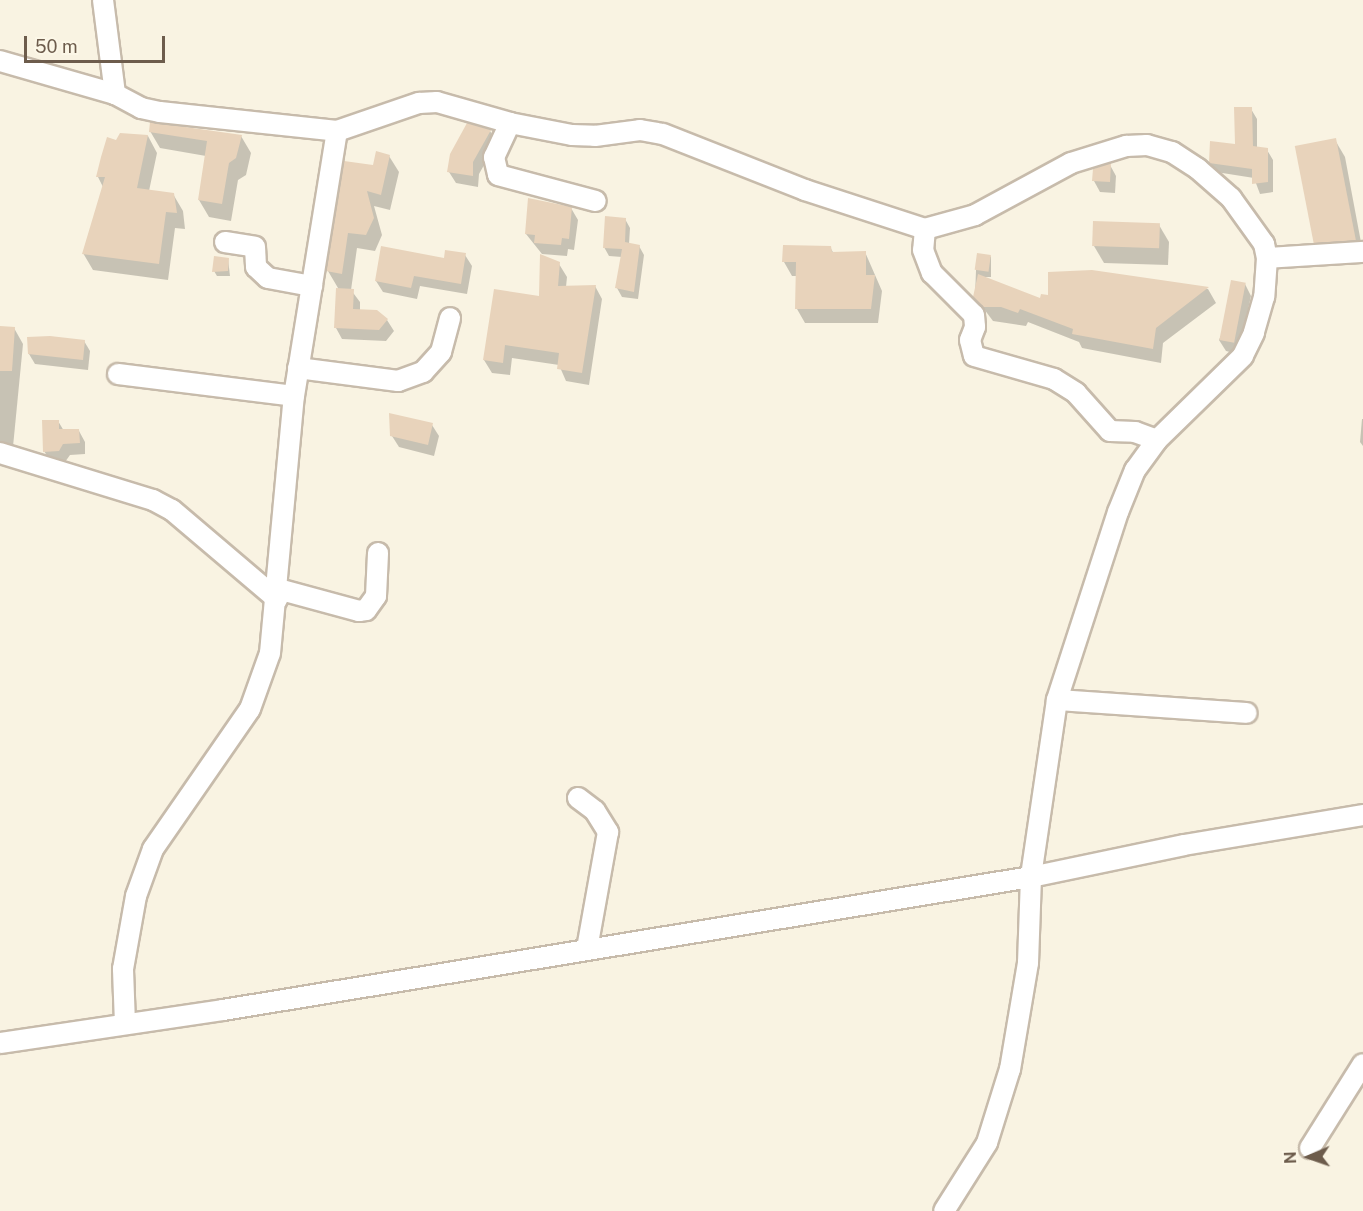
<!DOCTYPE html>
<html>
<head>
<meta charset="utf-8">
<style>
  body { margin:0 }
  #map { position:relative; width:1363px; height:1211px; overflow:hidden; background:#f9f3e2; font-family:"Public Sans",sans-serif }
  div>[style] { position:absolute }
  .shadow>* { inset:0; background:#0003 }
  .building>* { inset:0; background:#e8d3bb; transform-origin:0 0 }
  .roads { filter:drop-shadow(2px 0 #c7bbab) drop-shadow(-2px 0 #c7bbab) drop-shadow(0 2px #c7bbab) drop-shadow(0 -2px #c7bbab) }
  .minor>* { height:20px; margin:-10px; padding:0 10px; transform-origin:10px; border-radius:10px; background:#fff }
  span { translate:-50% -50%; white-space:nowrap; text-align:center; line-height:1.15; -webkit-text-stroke:5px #fcf7e7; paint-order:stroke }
  .north { position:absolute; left:1279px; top:1127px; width:60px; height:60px; -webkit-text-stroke:4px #fcf7e7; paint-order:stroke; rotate:268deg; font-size:16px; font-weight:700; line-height:24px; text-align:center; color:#6d5c4c }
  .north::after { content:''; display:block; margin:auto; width:21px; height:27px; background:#6d5c4c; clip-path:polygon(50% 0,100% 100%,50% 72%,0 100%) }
  .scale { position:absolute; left:24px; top:36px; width:141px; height:27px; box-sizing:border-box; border:3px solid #6d5c4c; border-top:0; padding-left:8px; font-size:18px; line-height:21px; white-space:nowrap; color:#6d5c4c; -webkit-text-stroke:4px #fcf7e7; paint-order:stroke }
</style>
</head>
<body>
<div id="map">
  <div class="shadow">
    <div style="clip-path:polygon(1251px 109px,1257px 119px,1257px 148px,1267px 150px,1273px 160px,1273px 192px,1260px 194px,1254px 178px,1216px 172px,1210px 162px,1237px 146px)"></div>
    <div style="clip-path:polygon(467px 125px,490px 131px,497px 142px,479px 174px,478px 187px,456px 183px,449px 172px)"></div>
    <div style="clip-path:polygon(150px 131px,241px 136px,251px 153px,246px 175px,238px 180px,231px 221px,209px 217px,199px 200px,206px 156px,160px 148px)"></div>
    <div style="clip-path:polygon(148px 136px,157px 153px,149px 191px,173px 194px,183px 211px,185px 229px,175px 228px,168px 280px,93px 270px,83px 253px,103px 187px,98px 177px,116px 141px)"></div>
    <div style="clip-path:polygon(1335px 140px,1345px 157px,1363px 253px,1325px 260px,1315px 243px)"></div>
    <div style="clip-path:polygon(389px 156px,399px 172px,390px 210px,374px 206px,382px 235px,375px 251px,357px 248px,351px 290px,360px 302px,360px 310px,387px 320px,394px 331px,386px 341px,342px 339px,336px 328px,338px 288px,328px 271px,374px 167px)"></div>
    <div style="clip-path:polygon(1110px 165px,1116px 176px,1115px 193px,1100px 192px,1094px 181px)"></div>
    <div style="clip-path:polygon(571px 208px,578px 220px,574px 250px,568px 249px,567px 256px,542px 254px,526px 234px)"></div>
    <div style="clip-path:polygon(625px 219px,630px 228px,629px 244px,639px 246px,644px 255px,638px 299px,622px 297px,617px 288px,622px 257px,609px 256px,604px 247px)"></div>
    <div style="clip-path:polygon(1095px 223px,1159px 225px,1169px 242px,1168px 265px,1104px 263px,1094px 246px)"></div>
    <div style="clip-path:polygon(830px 247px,834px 254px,865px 252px,882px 291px,878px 323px,805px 323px,797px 309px,797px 276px,792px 276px,784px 262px)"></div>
    <div style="clip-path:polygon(465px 255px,472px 266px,467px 294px,420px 286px,417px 299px,383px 292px,376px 281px)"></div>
    <div style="clip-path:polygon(991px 256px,991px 277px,982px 277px,1042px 300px,1092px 271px,1208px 289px,1216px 303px,1163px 343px,1161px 363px,1082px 348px,1079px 342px,1028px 322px,1026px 326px,993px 321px,975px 297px,976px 270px)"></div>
    <div style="clip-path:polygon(228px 259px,230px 276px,217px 276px,214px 271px)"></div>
    <div style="clip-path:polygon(559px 264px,567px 277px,566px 287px,595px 286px,602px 299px,589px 385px,566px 381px,559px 365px,512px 358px,510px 375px,492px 373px,484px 360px,540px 298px)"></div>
    <div style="clip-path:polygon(1245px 284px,1251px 296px,1238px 354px,1226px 351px,1219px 340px)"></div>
    <div style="clip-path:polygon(0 327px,14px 328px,23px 344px,12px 457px,0 457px)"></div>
    <div style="clip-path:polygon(84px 341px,90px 351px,88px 370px,35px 364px,29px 354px)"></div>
    <div style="clip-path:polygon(1362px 419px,1363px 419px,1363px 446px,1360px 442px)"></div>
    <div style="clip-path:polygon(58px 421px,64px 431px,79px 431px,85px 442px,85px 454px,70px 455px,65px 462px,51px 462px,44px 451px)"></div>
    <div style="clip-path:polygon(432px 425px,439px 436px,434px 456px,399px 447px,392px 436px)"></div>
  </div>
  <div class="building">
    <div style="clip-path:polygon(1234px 107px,1252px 107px,1253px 146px,1268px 148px,1268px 182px,1252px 184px,1252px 169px,1209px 163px,1210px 141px,1235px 144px)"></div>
    <div style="clip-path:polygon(150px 122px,242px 135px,236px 158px,229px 163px,222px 204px,198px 200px,207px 141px,149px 132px)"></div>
    <div style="clip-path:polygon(467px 123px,491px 130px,473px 162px,473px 176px,447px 172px,450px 154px)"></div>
    <div style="clip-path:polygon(120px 133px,148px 135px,137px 188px,174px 193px,177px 213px,166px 212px,159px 264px,82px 254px,105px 177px,96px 177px,101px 157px,107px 137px,116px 140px)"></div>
    <div style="left:1336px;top:138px;width:104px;height:42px;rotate:79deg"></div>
    <div style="clip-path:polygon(376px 151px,390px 155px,381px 195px,367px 191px,374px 218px,366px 235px,348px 233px,342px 274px,326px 271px,344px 161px,373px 165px)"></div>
    <div style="clip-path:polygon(1111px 163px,1110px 182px,1092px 181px,1093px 169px)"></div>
    <div style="clip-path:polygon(528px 198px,572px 207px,569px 239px,562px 238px,561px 245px,534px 243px,535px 235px,525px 234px)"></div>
    <div style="clip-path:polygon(605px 216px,626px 218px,625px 242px,640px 245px,634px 292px,615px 288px,622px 249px,603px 248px)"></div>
    <div style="left:1093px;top:221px;width:67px;height:25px;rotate:2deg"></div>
    <div style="clip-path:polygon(783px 245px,831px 246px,832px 252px,866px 251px,866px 275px,875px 275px,871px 309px,795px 309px,796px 262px,782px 262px)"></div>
    <div style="clip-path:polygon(381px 246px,444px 258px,445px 250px,466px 253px,461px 284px,414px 276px,411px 288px,375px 281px)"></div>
    <div style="left:977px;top:253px;width:14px;height:17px;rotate:8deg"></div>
    <div style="clip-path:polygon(540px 254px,560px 262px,558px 286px,596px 285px,582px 373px,557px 369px,559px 353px,505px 345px,503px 363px,483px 360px,494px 289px,539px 296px)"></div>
    <div style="clip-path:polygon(214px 256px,229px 258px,228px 271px,212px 272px)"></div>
    <div style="clip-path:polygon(1092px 270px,1209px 287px,1156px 328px,1153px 349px,1072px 334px,1073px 329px,1020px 309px,1018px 313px,1001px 307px,983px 307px,973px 297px,978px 274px,1040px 298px,1041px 294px,1048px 295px,1048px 272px)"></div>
    <div style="left:1231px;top:280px;width:15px;height:61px;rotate:11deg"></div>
    <div style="clip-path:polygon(336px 288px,354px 289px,353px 309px,377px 310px,388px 319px,379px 330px,334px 328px)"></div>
    <div style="clip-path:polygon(0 326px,15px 327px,12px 371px,0 371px)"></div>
    <div style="clip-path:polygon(50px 336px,85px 340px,83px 360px,28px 354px,27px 337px)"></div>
    <div style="clip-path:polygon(389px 413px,433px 423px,428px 445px,390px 436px)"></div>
    <div style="clip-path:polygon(42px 420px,59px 420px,59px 429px,79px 429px,80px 443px,63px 444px,59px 451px,43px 452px)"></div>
  </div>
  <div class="roads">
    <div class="minor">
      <div style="left:103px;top:0;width:95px;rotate:82.7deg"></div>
      <div style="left:0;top:61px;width:120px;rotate:16deg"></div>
      <div style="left:115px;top:94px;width:30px;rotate:28deg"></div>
      <div style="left:141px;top:108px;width:19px;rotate:12deg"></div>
      <div style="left:160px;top:112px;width:178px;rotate:6.1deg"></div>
      <div style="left:337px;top:131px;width:87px;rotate:-18.9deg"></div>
      <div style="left:419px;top:103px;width:18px;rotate:-3deg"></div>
      <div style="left:437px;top:102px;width:76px;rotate:16deg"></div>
      <div style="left:510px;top:123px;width:63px;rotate:11deg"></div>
      <div style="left:572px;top:135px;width:23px;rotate:2deg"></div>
      <div style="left:595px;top:136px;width:45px;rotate:-7.6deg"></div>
      <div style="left:640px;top:130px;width:23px;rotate:10deg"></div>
      <div style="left:663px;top:134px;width:153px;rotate:21.5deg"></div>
      <div style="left:805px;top:190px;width:126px;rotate:18deg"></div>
      <div style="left:925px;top:229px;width:52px;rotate:-15.6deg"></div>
      <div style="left:975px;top:215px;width:109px;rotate:-28.4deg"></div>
      <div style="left:1071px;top:163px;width:58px;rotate:-17.2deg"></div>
      <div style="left:1126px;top:146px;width:21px;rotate:-3deg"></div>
      <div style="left:1147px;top:145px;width:26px;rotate:16deg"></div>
      <div style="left:1172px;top:152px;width:31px;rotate:33deg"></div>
      <div style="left:1198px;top:169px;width:44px;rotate:41.3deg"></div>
      <div style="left:1231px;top:198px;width:57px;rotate:54.3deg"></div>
      <div style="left:1264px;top:244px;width:14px;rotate:78deg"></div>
      <div style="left:1267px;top:258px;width:39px;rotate:94deg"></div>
      <div style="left:1264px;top:297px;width:37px;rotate:106deg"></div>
      <div style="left:1254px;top:333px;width:25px;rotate:116deg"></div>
      <div style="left:1243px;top:356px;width:120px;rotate:135.7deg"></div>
      <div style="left:1157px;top:440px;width:37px;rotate:126deg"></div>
      <div style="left:1135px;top:470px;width:45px;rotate:112deg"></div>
      <div style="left:1118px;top:512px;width:198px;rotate:108deg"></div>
      <div style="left:1057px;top:700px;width:179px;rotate:98.4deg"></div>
      <div style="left:1031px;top:877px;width:86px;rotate:92deg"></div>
      <div style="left:1028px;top:963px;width:108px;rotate:99.6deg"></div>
      <div style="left:1010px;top:1069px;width:77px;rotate:107.3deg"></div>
      <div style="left:987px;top:1143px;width:80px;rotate:122.3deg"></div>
      <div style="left:510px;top:123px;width:38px;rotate:115deg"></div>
      <div style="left:494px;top:157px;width:18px;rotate:77deg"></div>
      <div style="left:498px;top:175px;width:101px;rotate:14.9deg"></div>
      <div style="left:925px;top:229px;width:21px;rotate:95deg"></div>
      <div style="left:923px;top:250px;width:25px;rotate:69deg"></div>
      <div style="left:932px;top:273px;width:59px;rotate:45deg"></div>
      <div style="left:974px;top:315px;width:12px;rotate:85deg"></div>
      <div style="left:975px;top:327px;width:14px;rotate:111deg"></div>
      <div style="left:970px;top:340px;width:16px;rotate:76deg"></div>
      <div style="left:974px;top:356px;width:83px;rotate:16deg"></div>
      <div style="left:1054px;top:379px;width:26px;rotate:32deg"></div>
      <div style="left:1076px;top:393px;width:51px;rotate:48.2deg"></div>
      <div style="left:1110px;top:431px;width:25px;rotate:2deg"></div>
      <div style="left:1135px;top:432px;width:23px;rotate:20deg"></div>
      <div style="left:225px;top:242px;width:30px;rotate:9deg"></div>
      <div style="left:255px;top:247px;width:20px;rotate:87deg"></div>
      <div style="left:256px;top:267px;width:16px;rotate:43deg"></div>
      <div style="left:268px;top:278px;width:45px;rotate:10.3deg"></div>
      <div style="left:1267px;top:258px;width:96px;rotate:-3.6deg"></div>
      <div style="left:298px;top:368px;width:101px;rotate:7.4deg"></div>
      <div style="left:398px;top:381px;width:27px;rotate:-20deg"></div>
      <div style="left:423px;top:372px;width:27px;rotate:-48deg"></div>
      <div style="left:441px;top:352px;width:35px;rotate:-75deg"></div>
      <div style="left:118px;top:374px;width:177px;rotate:7.1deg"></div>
      <div style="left:0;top:453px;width:160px;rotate:17.1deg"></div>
      <div style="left:153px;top:500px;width:21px;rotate:28deg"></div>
      <div style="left:172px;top:510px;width:138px;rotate:40.3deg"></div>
      <div style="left:278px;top:589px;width:84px;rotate:15.2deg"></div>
      <div style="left:359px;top:611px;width:7px;rotate:-8deg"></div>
      <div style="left:366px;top:610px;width:17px;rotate:-54deg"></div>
      <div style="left:376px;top:596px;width:43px;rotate:-87.3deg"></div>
      <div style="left:1057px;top:700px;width:190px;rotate:3.9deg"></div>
      <div style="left:578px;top:798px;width:21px;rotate:37deg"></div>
      <div style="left:595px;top:811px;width:25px;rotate:58deg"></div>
      <div style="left:608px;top:832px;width:119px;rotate:100.2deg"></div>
      <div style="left:125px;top:1024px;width:55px;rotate:-92.1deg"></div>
      <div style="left:123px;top:969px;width:74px;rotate:-79.9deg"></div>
      <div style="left:136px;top:896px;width:50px;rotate:-70.1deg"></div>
      <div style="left:153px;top:849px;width:170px;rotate:-55.3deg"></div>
      <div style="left:250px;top:709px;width:59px;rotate:-70.3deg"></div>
      <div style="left:270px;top:653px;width:258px;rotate:-84.7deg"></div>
      <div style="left:294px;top:396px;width:268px;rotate:-80.8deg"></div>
      <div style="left:0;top:1043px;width:225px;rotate:-8.4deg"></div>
      <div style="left:223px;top:1010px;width:819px;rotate:-9.35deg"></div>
      <div style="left:1031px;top:877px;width:156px;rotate:-11.8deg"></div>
      <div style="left:1184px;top:845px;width:181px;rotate:-9.5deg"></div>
      <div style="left:1310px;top:1148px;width:99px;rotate:-57.8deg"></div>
    </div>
  </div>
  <div class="north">N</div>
  <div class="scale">50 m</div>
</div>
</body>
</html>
